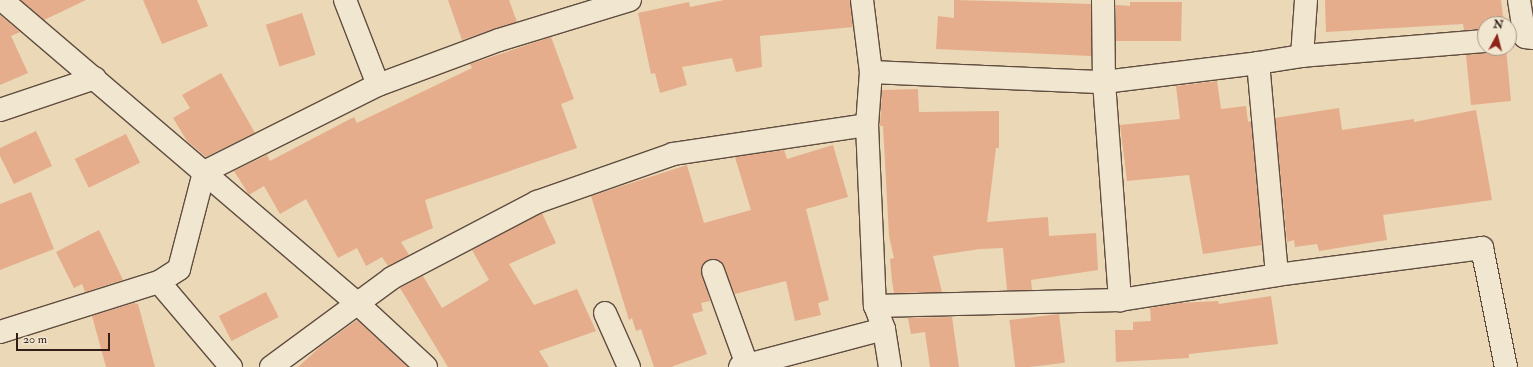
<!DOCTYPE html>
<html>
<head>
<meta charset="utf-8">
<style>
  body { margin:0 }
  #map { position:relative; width:1533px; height:367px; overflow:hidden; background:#ead8b6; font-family:"IM FELL Double Pica",serif }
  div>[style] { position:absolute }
  .building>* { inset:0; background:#e5ad8c; transform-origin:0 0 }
  .roads { filter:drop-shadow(1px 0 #604d40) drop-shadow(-1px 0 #604d40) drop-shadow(0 1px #604d40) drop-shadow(0 -1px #604d40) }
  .minor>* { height:22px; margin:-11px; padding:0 11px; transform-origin:11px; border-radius:11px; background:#f1e6d0 }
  span { translate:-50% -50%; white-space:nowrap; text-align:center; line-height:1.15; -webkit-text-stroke:3px #f1e6d0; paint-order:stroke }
  .north { position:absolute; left:1477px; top:16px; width:40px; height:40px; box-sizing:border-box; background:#f1e6d0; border:1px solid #a59686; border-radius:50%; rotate:7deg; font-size:11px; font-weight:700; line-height:16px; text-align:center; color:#321f18 }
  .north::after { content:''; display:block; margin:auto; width:14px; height:18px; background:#8f2418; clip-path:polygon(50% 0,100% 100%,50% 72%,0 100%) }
  .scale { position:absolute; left:16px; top:333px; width:94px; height:18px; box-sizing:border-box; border:2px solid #321f18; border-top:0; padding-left:5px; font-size:12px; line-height:14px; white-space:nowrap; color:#321f18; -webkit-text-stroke:3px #f1e6d0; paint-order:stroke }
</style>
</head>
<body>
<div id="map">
  <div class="building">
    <div style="clip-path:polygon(21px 0,86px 0,44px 20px)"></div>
    <div style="clip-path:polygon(143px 0,197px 0,208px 26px,162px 44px)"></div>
    <div style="clip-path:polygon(448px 0,509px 0,517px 22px,462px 40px)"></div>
    <div style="clip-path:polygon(724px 0,850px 0,853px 27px,760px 36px,762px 67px,736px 72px,732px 58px,682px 67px,687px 85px,660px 93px,655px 73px,651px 74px,638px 13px,689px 2px,690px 7px)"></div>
    <div style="clip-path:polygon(954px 0,1091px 4px,1091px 56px,936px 49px,938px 16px,954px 18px)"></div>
    <div style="clip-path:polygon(1325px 0,1501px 0,1504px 24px,1485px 24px,1485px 29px,1464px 30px,1463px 24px,1326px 32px)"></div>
    <div style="clip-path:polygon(1130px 2px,1182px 2px,1181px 41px,1116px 41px,1116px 5px,1130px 6px)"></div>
    <div style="left:302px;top:13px;width:44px;height:38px;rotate:72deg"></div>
    <div style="clip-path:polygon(0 15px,20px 32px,11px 36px,28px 73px,0 85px)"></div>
    <div style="clip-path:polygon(551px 37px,574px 99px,561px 104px,577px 148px,425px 200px,433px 228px,401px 242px,409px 255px,388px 266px,382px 257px,366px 266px,357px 248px,338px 258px,306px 199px,280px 214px,264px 186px,249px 195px,234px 171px,267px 155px,270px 161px,354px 117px,357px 123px,472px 68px,470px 64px)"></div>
    <div style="clip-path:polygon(1495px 48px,1506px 48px,1511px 101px,1471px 105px,1466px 55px,1486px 53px)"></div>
    <div style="clip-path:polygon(221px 73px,255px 133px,206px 157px,187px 141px,173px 118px,190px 108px,182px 95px)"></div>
    <div style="clip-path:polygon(1217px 81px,1221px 109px,1246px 106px,1248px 122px,1251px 121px,1262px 245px,1203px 254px,1189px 175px,1127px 181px,1120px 125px,1180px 119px,1176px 86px)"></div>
    <div style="clip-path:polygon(918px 89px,919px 112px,999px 111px,999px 148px,996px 148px,987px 222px,1048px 217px,1049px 236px,1096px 233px,1098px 270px,1031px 280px,1032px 290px,1007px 290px,1003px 248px,980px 249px,933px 256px,942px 292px,894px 293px,892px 281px,890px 259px,894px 258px,889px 236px,883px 126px,880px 126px,882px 90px)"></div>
    <div style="clip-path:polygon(1339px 108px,1342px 130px,1414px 119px,1414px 122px,1476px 110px,1492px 200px,1383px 215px,1387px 240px,1319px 251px,1317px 244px,1295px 247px,1294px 240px,1287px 242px,1275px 118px)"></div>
    <div style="clip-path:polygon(36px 131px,52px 166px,14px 184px,0 156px,0 148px)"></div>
    <div style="left:126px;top:134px;width:32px;height:57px;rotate:64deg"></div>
    <div style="clip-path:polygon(833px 145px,848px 197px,806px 209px,829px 300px,818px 303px,821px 315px,795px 321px,786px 281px,735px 294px,721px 262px,709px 259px,701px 269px,710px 301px,701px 303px,703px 311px,692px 314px,707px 354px,671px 367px,654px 367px,641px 329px,636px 331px,632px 318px,629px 320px,591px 196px,687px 165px,704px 223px,751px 210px,735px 157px,784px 150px,787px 159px)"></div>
    <div style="clip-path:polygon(31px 192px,54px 249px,0 270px,0 204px)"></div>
    <div style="clip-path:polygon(542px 213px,556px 243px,509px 264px,534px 305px,577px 289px,596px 331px,539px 351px,549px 367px,448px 367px,400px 288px,423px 276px,442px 308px,489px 280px,472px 250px)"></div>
    <div style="clip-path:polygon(99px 230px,123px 280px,85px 292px,82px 284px,74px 288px,56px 252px)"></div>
    <div style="left:266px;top:292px;width:28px;height:53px;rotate:63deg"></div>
    <div style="clip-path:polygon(1271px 296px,1278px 344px,1189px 354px,1189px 358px,1116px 362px,1115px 330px,1133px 330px,1133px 322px,1151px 321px,1150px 308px,1180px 303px,1218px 301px,1219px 304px)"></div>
    <div style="clip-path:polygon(134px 303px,138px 304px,155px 367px,106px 367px,92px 316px)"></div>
    <div style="left:1059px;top:314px;width:49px;height:50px;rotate:83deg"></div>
    <div style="clip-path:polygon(952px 317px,959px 367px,930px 367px,925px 332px,911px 334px,908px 318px)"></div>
    <div style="clip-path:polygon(357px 320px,408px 367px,298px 367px,320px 347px)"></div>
  </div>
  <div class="roads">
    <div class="minor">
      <div style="left:2px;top:0;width:467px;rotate:40.5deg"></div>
      <div style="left:357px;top:303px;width:94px;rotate:42.8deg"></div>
      <div style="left:345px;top:0;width:91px;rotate:68.8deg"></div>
      <div style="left:862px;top:0;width:73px;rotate:82.9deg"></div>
      <div style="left:871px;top:72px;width:53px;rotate:94.3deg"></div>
      <div style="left:867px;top:125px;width:181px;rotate:87.5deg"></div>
      <div style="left:1103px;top:0;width:82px;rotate:89.3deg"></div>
      <div style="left:1104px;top:82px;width:219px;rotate:85.8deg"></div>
      <div style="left:1519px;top:0;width:37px;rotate:81deg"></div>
      <div style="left:1525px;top:37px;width:8px;rotate:7deg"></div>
      <div style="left:1302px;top:56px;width:184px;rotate:-4.7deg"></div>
      <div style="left:871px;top:72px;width:233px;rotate:2.5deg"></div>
      <div style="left:1104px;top:82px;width:155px;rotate:-7deg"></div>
      <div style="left:0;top:110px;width:100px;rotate:-18.6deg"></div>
      <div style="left:713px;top:271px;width:100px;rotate:70.1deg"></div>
      <div style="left:1277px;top:275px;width:207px;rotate:-7.5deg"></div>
      <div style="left:1482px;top:248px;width:121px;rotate:78.6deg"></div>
      <div style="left:605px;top:313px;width:59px;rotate:66deg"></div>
      <div style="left:0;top:332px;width:167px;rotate:-17.5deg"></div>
      <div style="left:231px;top:367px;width:111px;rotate:-130.3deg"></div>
      <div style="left:159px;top:282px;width:24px;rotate:-33deg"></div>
      <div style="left:179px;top:269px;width:100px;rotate:-75.5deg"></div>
      <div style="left:204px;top:172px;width:195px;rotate:-26.6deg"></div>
      <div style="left:378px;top:85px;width:129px;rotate:-20.4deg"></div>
      <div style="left:499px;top:40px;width:137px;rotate:-17deg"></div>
      <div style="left:271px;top:367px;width:150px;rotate:-36.3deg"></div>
      <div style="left:392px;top:278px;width:164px;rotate:-27.7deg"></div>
      <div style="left:537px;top:202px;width:144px;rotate:-19.4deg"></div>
      <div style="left:673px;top:154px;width:196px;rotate:-8.5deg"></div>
      <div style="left:740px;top:367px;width:149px;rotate:-14.8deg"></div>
      <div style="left:890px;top:367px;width:38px;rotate:-99deg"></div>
      <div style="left:884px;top:329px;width:25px;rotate:-111deg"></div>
      <div style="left:875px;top:306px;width:245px;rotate:-1.4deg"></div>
      <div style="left:1120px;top:300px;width:159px;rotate:-9deg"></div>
      <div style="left:1277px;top:275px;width:213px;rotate:-95.1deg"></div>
      <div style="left:1258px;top:63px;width:45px;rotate:-9deg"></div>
      <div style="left:1302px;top:56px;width:56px;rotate:-85.9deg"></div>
    </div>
  </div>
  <div class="north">N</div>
  <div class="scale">20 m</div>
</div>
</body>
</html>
